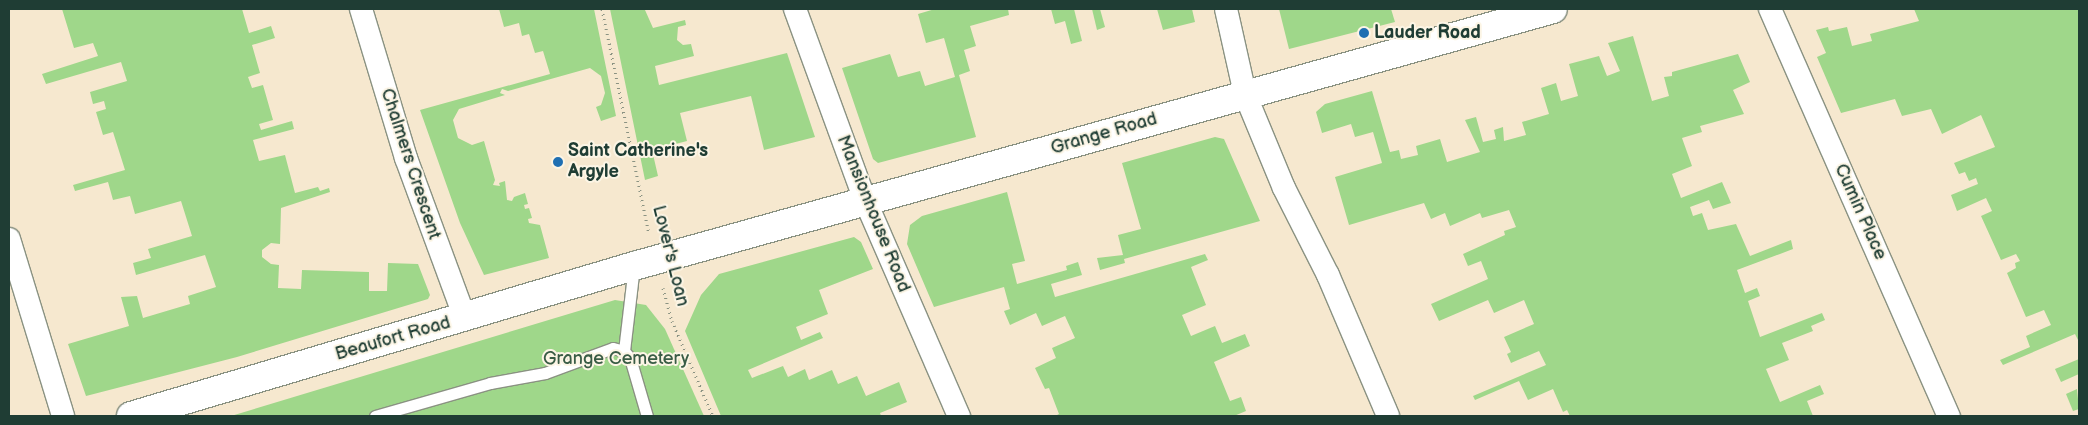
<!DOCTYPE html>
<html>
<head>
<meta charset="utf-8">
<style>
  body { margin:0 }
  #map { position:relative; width:2088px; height:425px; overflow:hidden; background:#f6e8cf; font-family:"Balsamiq Sans",sans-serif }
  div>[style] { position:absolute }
  .green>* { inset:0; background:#9fd78a }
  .path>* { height:3px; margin-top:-1.5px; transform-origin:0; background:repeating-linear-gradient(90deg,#8a9282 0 1px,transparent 0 5px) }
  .roads { filter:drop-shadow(1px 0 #8a9282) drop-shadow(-1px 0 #8a9282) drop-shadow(0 1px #8a9282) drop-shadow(0 -1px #8a9282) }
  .service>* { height:11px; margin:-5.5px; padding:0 5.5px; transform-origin:5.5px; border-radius:5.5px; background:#fff }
  .minor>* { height:22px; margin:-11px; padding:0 11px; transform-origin:11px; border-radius:11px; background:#fff }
  .tertiary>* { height:28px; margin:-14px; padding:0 14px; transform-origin:14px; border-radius:14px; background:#fff }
  .dots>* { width:14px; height:14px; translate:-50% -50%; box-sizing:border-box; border:2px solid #fcf5e5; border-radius:50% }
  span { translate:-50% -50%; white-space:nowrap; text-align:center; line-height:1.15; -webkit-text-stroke:4px #fcf5e5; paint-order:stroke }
  .poi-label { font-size:18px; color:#1f3d34; font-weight:700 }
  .left { translate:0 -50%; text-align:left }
  .street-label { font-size:18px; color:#1f3d34 }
  .park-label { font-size:18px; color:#395c45 }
  .frame { position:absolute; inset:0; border:10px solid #1f3d34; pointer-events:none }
</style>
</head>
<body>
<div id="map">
  <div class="green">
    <div style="clip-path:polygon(62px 9px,242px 9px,249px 33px,271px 26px,275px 38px,252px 45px,260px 73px,248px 77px,252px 88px,263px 85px,273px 120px,259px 124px,261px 130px,292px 121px,294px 129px,253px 140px,259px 161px,285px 155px,295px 193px,318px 187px,320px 191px,329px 188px,330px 192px,281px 208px,280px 244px,271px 243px,262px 250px,262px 257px,271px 264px,279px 265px,278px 288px,301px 289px,302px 270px,369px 272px,369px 291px,387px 291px,388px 263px,418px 264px,430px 295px,428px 299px,237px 357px,86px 396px,68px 344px,129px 326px,121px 297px,137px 296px,143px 318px,190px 304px,188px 296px,216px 287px,205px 255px,136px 275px,133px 263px,151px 258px,148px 249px,192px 236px,181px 201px,135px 214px,130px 196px,113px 200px,108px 182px,75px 191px,73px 185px,125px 170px,113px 132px,103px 135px,96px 112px,106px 109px,104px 101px,93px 104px,90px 92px,127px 81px,121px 62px,46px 84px,42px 74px,98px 56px,93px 43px,74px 48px)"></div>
    <div style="clip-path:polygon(499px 9px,594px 9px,616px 116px,601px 121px,596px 107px,601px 105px,605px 93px,601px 76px,590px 68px,508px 91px,502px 89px,500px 93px,505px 95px,459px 109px,453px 120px,458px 138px,472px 145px,484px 141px,495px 180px,493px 185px,500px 186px,499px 183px,505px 181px,507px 200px,512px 201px,514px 197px,525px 193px,528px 204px,524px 205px,525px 209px,529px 208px,532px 218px,528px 219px,529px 223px,540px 225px,549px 258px,484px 275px,460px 223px,420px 110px,550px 74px,543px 51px,535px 53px,529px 34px,522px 36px,519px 23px,504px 27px)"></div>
    <div style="clip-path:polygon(610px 9px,649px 9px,645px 10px,653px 28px,685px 20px,686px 25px,678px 27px,677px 40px,683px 45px,691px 44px,694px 56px,655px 66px,659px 85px,787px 53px,815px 137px,764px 150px,751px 96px,680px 113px,687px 141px,652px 150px,658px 176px,645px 180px)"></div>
    <div style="clip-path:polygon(935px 9px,1008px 9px,1009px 15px,970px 26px,976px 46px,964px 50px,970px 71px,959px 75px,976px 137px,878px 163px,873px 159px,842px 68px,890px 54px,898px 77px,920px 71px,925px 86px,955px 77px,944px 38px,926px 43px,918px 14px)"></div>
    <div style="clip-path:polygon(1051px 9px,1074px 9px,1082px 41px,1071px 44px,1065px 21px,1055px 24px)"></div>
    <div style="clip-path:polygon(1092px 9px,1100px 9px,1105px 27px,1097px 30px)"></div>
    <div style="clip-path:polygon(1157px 9px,1192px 9px,1195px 22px,1163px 30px)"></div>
    <div style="clip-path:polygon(1279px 9px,1391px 9px,1395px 22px,1289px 49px)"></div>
    <div style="clip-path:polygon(1914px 9px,2079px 9px,2079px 342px,2075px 334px,2003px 365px,2000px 360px,2030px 347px,2026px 336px,2051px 325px,2044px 310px,2026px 317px,2007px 273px,2016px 268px,2015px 263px,2020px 261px,2016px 254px,2001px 260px,1981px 216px,1992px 211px,1986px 198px,1957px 211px,1951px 195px,1978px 184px,1976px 178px,1969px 181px,1965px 172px,1959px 174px,1954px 163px,1995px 147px,1981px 115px,1942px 134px,1931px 109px,1902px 116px,1895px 99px,1841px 113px,1817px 57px,1826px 53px,1816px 30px,1828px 27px,1829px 31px,1847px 27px,1852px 46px,1872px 41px,1870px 34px,1919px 21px)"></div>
    <div style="clip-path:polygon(1633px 36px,1652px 101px,1669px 96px,1664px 77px,1672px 76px,1672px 72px,1738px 54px,1750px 82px,1733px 90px,1744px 114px,1700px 126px,1702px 132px,1682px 138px,1692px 166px,1672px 174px,1681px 198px,1722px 182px,1731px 203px,1713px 209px,1709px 200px,1690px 207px,1693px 216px,1702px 213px,1708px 230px,1736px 224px,1750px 256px,1791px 240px,1793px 249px,1737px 270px,1745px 293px,1757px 288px,1760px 296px,1748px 301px,1760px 337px,1822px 313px,1825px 320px,1811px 326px,1813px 331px,1782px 343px,1789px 360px,1766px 369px,1780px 402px,1820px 385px,1824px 394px,1807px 401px,1813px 416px,1570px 416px,1567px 410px,1563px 412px,1553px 389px,1528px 400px,1519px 381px,1475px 400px,1473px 396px,1546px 365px,1539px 351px,1511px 363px,1507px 354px,1511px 352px,1504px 337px,1534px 324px,1524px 300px,1494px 313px,1488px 300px,1439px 321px,1431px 304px,1488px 279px,1481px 261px,1468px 266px,1463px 254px,1505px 235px,1504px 231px,1516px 227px,1509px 210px,1482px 218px,1480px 213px,1450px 226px,1445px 213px,1431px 219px,1424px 203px,1349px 225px,1335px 177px,1382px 163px,1373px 132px,1355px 137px,1351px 124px,1322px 133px,1316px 112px,1325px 104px,1372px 91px,1390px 152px,1399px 150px,1401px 159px,1418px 155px,1416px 146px,1440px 139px,1447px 162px,1480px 152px,1465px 120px,1476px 117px,1483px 142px,1496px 139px,1494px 130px,1503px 127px,1504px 141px,1526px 135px,1522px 122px,1549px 114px,1541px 88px,1556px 83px,1561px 101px,1578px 96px,1569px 64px,1599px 56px,1607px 76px,1620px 71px,1608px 43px)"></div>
    <div style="clip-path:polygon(1215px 137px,1224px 139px,1260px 221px,1124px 259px,1125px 263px,1100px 270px,1097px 258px,1123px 255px,1118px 235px,1141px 229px,1122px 163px)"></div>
    <div style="clip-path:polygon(1007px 192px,1025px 261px,1012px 264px,1017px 284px,1067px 270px,1066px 266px,1078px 262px,1082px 275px,1051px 284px,1055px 297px,1205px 254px,1208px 260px,1191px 267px,1206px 305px,1182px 315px,1191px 336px,1215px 326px,1222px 343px,1245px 334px,1250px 346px,1214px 362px,1230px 401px,1241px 397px,1246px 411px,1234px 416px,1055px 416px,1059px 414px,1049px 388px,1045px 389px,1035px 368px,1056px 358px,1052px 348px,1075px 338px,1065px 316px,1042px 326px,1036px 313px,1010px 325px,1004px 311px,1010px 309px,1004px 287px,934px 307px,907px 244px,910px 225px,922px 216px)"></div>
    <div style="clip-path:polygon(854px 237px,861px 242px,873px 269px,819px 290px,828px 314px,796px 327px,801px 340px,820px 332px,823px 338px,748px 370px,752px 378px,783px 366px,788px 377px,805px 369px,809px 380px,832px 370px,838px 384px,857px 376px,866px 396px,899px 382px,907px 402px,880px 413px,881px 416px,721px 416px,685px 331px,701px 295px,719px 274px)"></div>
    <div style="clip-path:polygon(615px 300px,646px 305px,665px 329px,704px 416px,231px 416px)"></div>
    <div style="clip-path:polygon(2079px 359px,2079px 374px,2061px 382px,2055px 369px)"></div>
    <div style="clip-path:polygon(2077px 389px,2079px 409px,2073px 411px,2066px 394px)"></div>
  </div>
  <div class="path">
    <div style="left:602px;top:9px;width:229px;rotate:78.2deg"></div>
    <div style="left:663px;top:288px;width:34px;rotate:75deg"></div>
    <div style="left:672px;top:321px;width:103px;rotate:66.7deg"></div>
  </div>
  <div class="roads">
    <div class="service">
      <div style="left:624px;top:351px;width:9px;rotate:49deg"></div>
      <div style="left:630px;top:358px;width:60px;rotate:73.7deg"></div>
      <div style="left:375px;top:416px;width:120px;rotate:-16deg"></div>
      <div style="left:490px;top:383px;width:56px;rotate:-10.3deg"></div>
      <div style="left:545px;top:373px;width:72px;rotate:-20.2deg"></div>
      <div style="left:613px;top:348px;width:11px;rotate:15deg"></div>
      <div style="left:624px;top:351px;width:86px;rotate:-83.3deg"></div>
    </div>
    <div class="minor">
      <div style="left:361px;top:9px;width:156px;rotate:73.2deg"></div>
      <div style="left:406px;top:158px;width:171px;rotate:69.8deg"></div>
      <div style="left:795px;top:9px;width:203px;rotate:69.9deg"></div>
      <div style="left:865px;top:200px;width:236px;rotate:66.5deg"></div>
      <div style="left:1226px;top:9px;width:87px;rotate:77.4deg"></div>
      <div style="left:1245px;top:94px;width:102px;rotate:67.5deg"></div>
      <div style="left:1284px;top:188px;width:97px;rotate:63.2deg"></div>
      <div style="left:1328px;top:275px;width:153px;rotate:66.9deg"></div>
      <div style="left:1770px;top:9px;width:445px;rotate:66.3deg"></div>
      <div style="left:9px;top:239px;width:185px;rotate:73deg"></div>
    </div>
    <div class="tertiary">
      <div style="left:131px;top:416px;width:525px;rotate:-16.61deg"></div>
      <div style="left:634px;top:266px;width:954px;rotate:-15.62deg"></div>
    </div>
  </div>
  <div class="dots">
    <div style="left:1364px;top:33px;background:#1f6fb2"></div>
    <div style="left:558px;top:162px;background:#1f6fb2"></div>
  </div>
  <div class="poi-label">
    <span class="left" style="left:1374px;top:33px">Lauder Road</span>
    <span class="left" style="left:568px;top:162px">Saint Catherine's<br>Argyle</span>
  </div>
  <div class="street-label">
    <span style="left:1104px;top:134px;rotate:-16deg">Grange Road</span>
    <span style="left:410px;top:164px;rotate:72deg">Chalmers Crescent</span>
    <span style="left:1860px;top:212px;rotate:66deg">Cumin Place</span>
    <span style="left:873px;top:214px;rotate:68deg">Mansionhouse Road</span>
    <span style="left:670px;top:256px;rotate:76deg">Lover's Loan</span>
    <span style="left:393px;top:339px;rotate:-16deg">Beaufort Road</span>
  </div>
  <div class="park-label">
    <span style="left:616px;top:359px">Grange Cemetery</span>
  </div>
  <div class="frame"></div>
</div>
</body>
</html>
